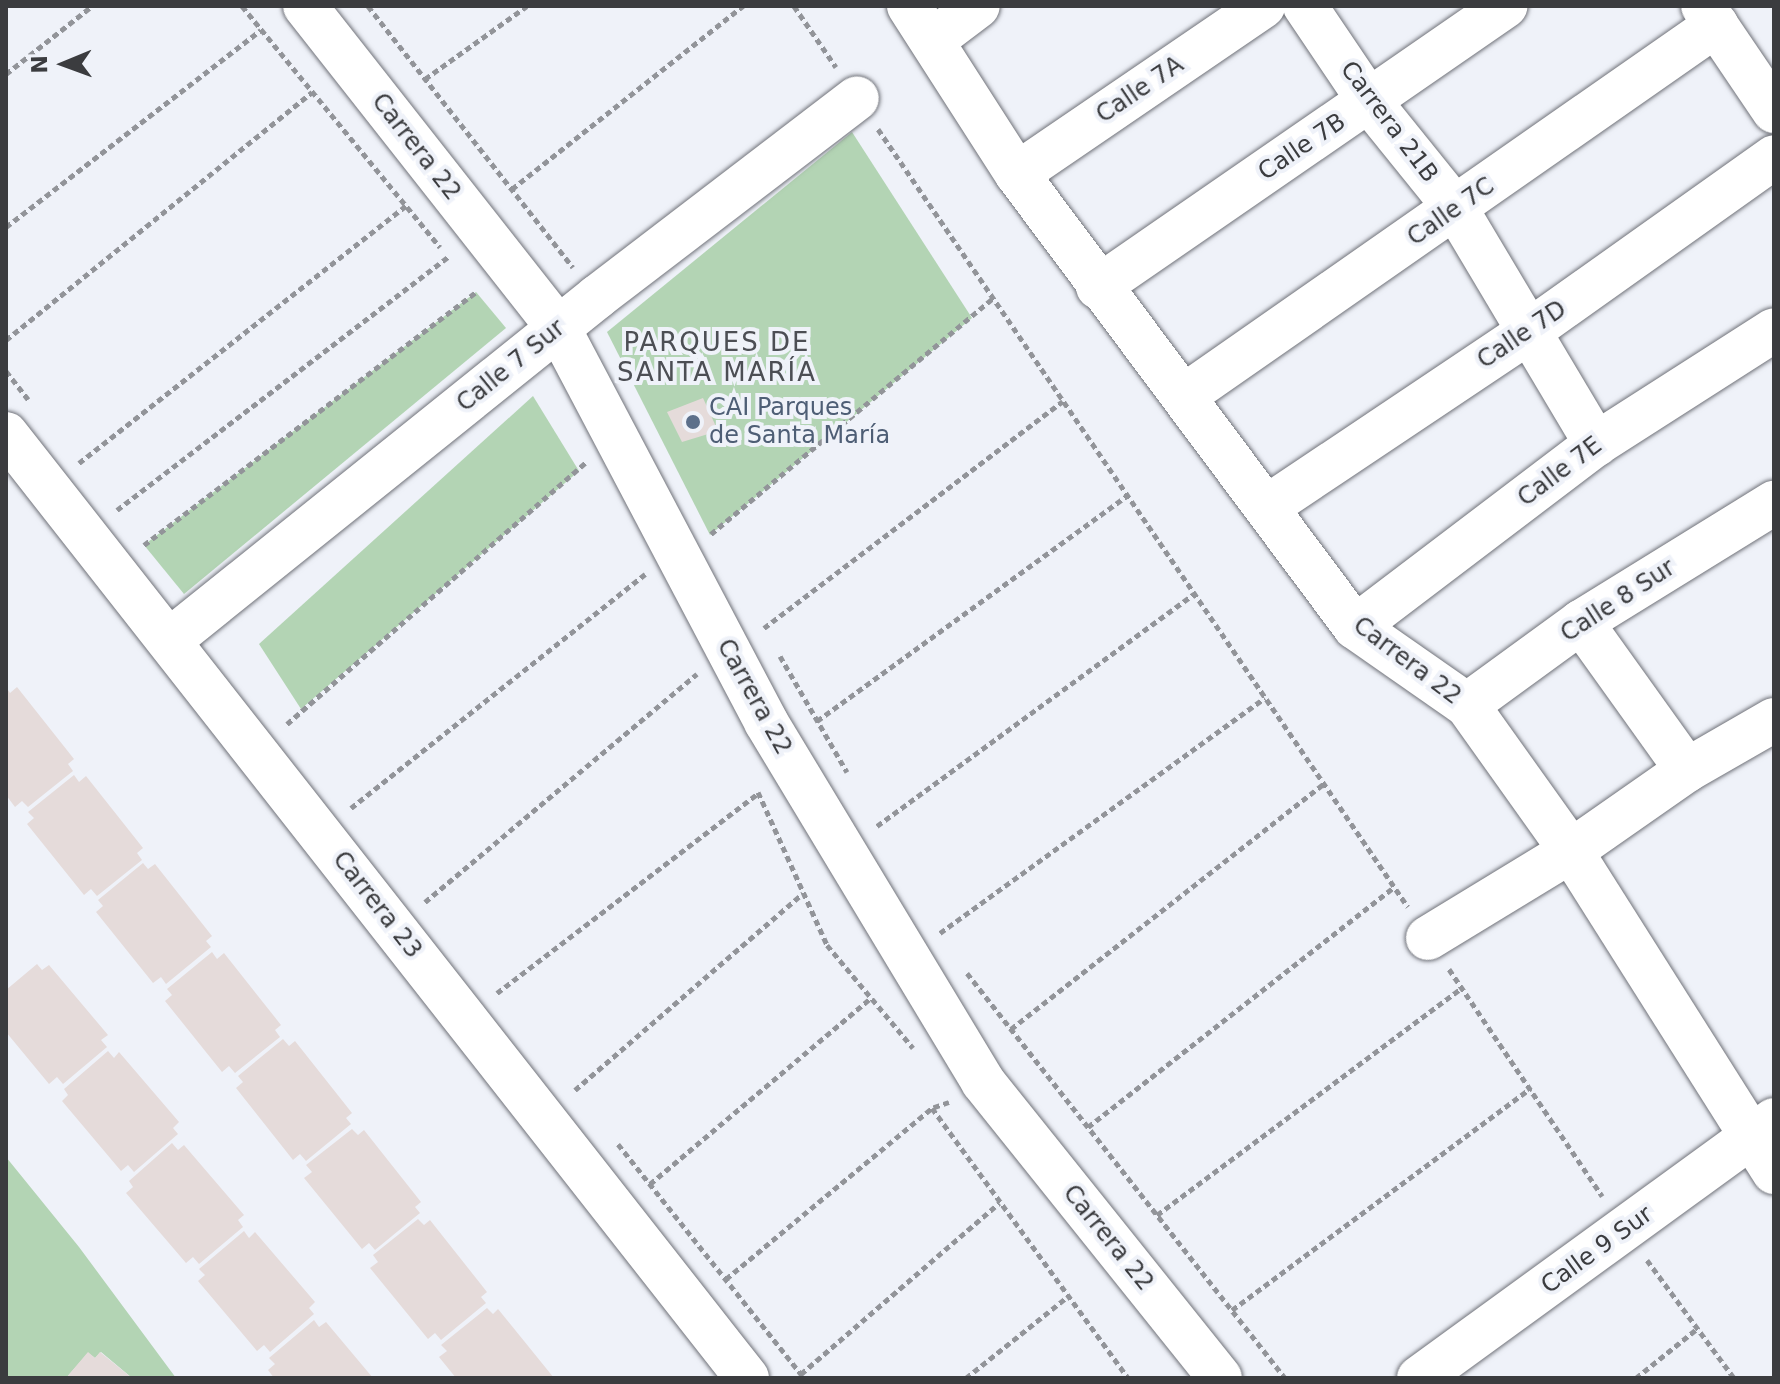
<!DOCTYPE html>
<meta charset="utf-8">
<style>
body{margin:0}
#map{position:relative;width:1780px;height:1384px;overflow:hidden;background:#eff2f9;font-family:"DejaVu Sans",sans-serif}
div>[style]{position:absolute}
.green>*{inset:0;background:#b3d4b4}
.building>*{inset:0;background:#e5dbda}
.path>*{height:5px;margin-top:-2.5px;transform-origin:0;background:repeating-linear-gradient(90deg,#929499 0 6px,transparent 0 10px)}
.roads{filter:drop-shadow(0 0 2px #707279) drop-shadow(0 0 2px #707279)}
.minor>*{height:44px;margin:-22px;padding:0 22px;transform-origin:22px;border-radius:22px;background:#fff}
.dots>*{width:22px;height:22px;translate:-50% -50%;box-sizing:border-box;border:4px solid #eff2f9;border-radius:50%}
span{translate:-50% -50%;white-space:nowrap;text-align:center;line-height:1.15;-webkit-text-stroke:8px #eff2f9;paint-order:stroke}
.street-label{font-size:24px;color:#3b3c3f}
.service-label{font-size:24px;color:#4e5e75}
.left{translate:0 -50%;text-align:left}
.neighbourhood-label{font-size:26px;color:#4c4e54;letter-spacing:2px}
.frame{position:absolute;inset:0;border:8px solid #3b3c3f;pointer-events:none}
.north{position:absolute;left:24px;top:24px;width:80px;height:80px;-webkit-text-stroke:6px #eff2f9;paint-order:stroke;rotate:269deg;font-size:22px;font-weight:700;line-height:32px;text-align:center;color:#3b3c3f}
.north::after{content:'';display:block;margin:auto;width:28px;height:36px;background:#3b3c3f;clip-path:polygon(50% 0,100% 100%,50% 72%,0 100%)}
</style>
<div id="map">
<div class="green">
<div style="clip-path:polygon(852px 132px,972px 318px,710px 535px,607px 332px)"></div>
<div style="clip-path:polygon(476px 292px,506px 328px,184px 594px,144px 545px)"></div>
<div style="clip-path:polygon(533px 396px,579px 471px,301px 709px,259px 644px)"></div>
<div style="clip-path:polygon(6px 1157px,79px 1247px,176px 1378px,132px 1378px,101px 1352px,95px 1358px,88px 1353px,66px 1378px,6px 1378px)"></div>
</div>
<div class="building">
<div style="clip-path:polygon(703px 398px,718px 431px,682px 442px,667px 412px)"></div>
<div style="clip-path:polygon(6px 687px,10px 693px,17px 687px,74px 759px,68px 764px,73px 771px,28px 807px,22px 801px,15px 807px,6px 795px)"></div>
<div style="clip-path:polygon(74px 775px,79px 782px,86px 776px,143px 848px,137px 853px,142px 860px,97px 896px,91px 889px,84px 895px,27px 824px,34px 818px,28px 812px)"></div>
<div style="clip-path:polygon(143px 863px,148px 869px,155px 864px,212px 936px,206px 941px,211px 947px,166px 984px,161px 977px,153px 983px,96px 912px,103px 906px,98px 900px)"></div>
<div style="clip-path:polygon(212px 952px,217px 959px,224px 953px,281px 1025px,275px 1030px,280px 1037px,235px 1073px,229px 1066px,222px 1072px,165px 1001px,172px 995px,167px 989px)"></div>
<div style="clip-path:polygon(37px 964px,42px 970px,49px 965px,108px 1035px,101px 1040px,107px 1047px,63px 1084px,57px 1077px,49px 1084px,6px 1032px,6px 990px)"></div>
<div style="clip-path:polygon(283px 1039px,289px 1046px,295px 1041px,352px 1113px,346px 1118px,351px 1124px,306px 1161px,300px 1154px,293px 1160px,236px 1088px,243px 1082px,238px 1076px)"></div>
<div style="clip-path:polygon(108px 1051px,114px 1058px,119px 1052px,179px 1122px,173px 1128px,178px 1134px,134px 1172px,128px 1165px,121px 1171px,62px 1101px,68px 1095px,64px 1089px)"></div>
<div style="clip-path:polygon(352px 1129px,358px 1135px,364px 1130px,421px 1202px,415px 1207px,420px 1213px,375px 1250px,369px 1243px,362px 1249px,304px 1178px,312px 1172px,306px 1165px)"></div>
<div style="clip-path:polygon(172px 1143px,178px 1150px,184px 1145px,244px 1215px,238px 1220px,243px 1227px,199px 1264px,193px 1257px,186px 1263px,126px 1193px,133px 1187px,129px 1181px)"></div>
<div style="clip-path:polygon(418px 1219px,424px 1225px,430px 1220px,487px 1292px,481px 1297px,486px 1303px,441px 1340px,435px 1333px,428px 1339px,370px 1268px,378px 1262px,373px 1255px)"></div>
<div style="clip-path:polygon(244px 1231px,249px 1238px,255px 1232px,315px 1302px,309px 1308px,314px 1314px,270px 1352px,264px 1345px,257px 1351px,198px 1281px,205px 1275px,199px 1269px)"></div>
<div style="clip-path:polygon(487px 1308px,493px 1314px,498px 1309px,554px 1378px,456px 1378px,439px 1357px,447px 1351px,441px 1345px)"></div>
<div style="clip-path:polygon(314px 1320px,319px 1327px,326px 1322px,373px 1378px,274px 1378px,268px 1370px,275px 1364px,269px 1358px)"></div>
<div style="clip-path:polygon(88px 1352px,95px 1358px,100px 1352px,132px 1378px,66px 1378px)"></div>
</div>
<div class="path">
<div style="left:242px;top:6px;width:312px;rotate:50.6deg"></div>
<div style="left:368px;top:6px;width:332px;rotate:51.9deg"></div>
<div style="left:794px;top:6px;width:74px;rotate:55.5deg"></div>
<div style="left:6px;top:74px;width:110px;rotate:-38.3deg"></div>
<div style="left:425px;top:79px;width:125px;rotate:-35.6deg"></div>
<div style="left:878px;top:129px;width:941px;rotate:55.74deg"></div>
<div style="left:512px;top:189px;width:295px;rotate:-38.4deg"></div>
<div style="left:6px;top:227px;width:322px;rotate:-37.7deg"></div>
<div style="left:6px;top:340px;width:394px;rotate:-39deg"></div>
<div style="left:6px;top:371px;width:36px;rotate:52deg"></div>
<div style="left:79px;top:463px;width:416px;rotate:-38.2deg"></div>
<div style="left:117px;top:510px;width:417px;rotate:-37.4deg"></div>
<div style="left:711px;top:534px;width:368px;rotate:-39.9deg"></div>
<div style="left:144px;top:545px;width:417px;rotate:-37.3deg"></div>
<div style="left:764px;top:628px;width:375px;rotate:-37.2deg"></div>
<div style="left:780px;top:656px;width:134px;rotate:60deg"></div>
<div style="left:817px;top:721px;width:383px;rotate:-36deg"></div>
<div style="left:287px;top:724px;width:399px;rotate:-41.2deg"></div>
<div style="left:758px;top:792px;width:168px;rotate:65.7deg"></div>
<div style="left:827px;top:945px;width:134px;rotate:50.1deg"></div>
<div style="left:351px;top:808px;width:376px;rotate:-38.5deg"></div>
<div style="left:877px;top:826px;width:393px;rotate:-36.2deg"></div>
<div style="left:425px;top:902px;width:355px;rotate:-40deg"></div>
<div style="left:940px;top:933px;width:401px;rotate:-35.9deg"></div>
<div style="left:1449px;top:969px;width:274px;rotate:56deg"></div>
<div style="left:967px;top:973px;width:515px;rotate:51.86deg"></div>
<div style="left:497px;top:993px;width:330px;rotate:-37.4deg"></div>
<div style="left:1011px;top:1029px;width:397px;rotate:-38.1deg"></div>
<div style="left:575px;top:1090px;width:301px;rotate:-40.8deg"></div>
<div style="left:949px;top:1102px;width:18px;rotate:161deg"></div>
<div style="left:932px;top:1108px;width:334px;rotate:54deg"></div>
<div style="left:1088px;top:1127px;width:389px;rotate:-38.1deg"></div>
<div style="left:618px;top:1144px;width:299px;rotate:51.5deg"></div>
<div style="left:650px;top:1184px;width:290px;rotate:-40.1deg"></div>
<div style="left:1157px;top:1215px;width:380px;rotate:-36.7deg"></div>
<div style="left:1647px;top:1260px;width:147px;rotate:53.6deg"></div>
<div style="left:726px;top:1279px;width:268px;rotate:-39.7deg"></div>
<div style="left:1232px;top:1310px;width:372px;rotate:-36.6deg"></div>
<div style="left:801px;top:1374px;width:262px;rotate:-40.8deg"></div>
<div style="left:966px;top:1378px;width:129px;rotate:-38.7deg"></div>
<div style="left:1636px;top:1378px;width:80px;rotate:-38.9deg"></div>
</div>
<div class="roads">
<div class="minor">
<div style="left:305px;top:6px;width:411px;rotate:51.8deg"></div>
<div style="left:559px;top:329px;width:444px;rotate:62.2deg"></div>
<div style="left:766px;top:722px;width:420px;rotate:58.9deg"></div>
<div style="left:983px;top:1082px;width:379px;rotate:51.3deg"></div>
<div style="left:909px;top:6px;width:200px;rotate:57.3deg"></div>
<div style="left:1017px;top:174px;width:565px;rotate:53.27deg"></div>
<div style="left:1355px;top:627px;width:136px;rotate:34.9deg"></div>
<div style="left:1467px;top:705px;width:179px;rotate:54.5deg"></div>
<div style="left:1571px;top:851px;width:380px;rotate:57.7deg"></div>
<div style="left:1305px;top:6px;width:115px;rotate:56deg"></div>
<div style="left:1369px;top:101px;width:139px;rotate:51.1deg"></div>
<div style="left:1456px;top:209px;width:274px;rotate:59.2deg"></div>
<div style="left:1703px;top:6px;width:127px;rotate:55.9deg"></div>
<div style="left:933px;top:40px;width:56px;rotate:-37.1deg"></div>
<div style="left:1017px;top:174px;width:298px;rotate:-34.3deg"></div>
<div style="left:1098px;top:287px;width:495px;rotate:-34.6deg"></div>
<div style="left:1184px;top:396px;width:649px;rotate:-34.89deg"></div>
<div style="left:6px;top:434px;width:1200px;rotate:51.87deg"></div>
<div style="left:1267px;top:507px;width:318px;rotate:-33.8deg"></div>
<div style="left:1531px;top:330px;width:298px;rotate:-35.4deg"></div>
<div style="left:1581px;top:622px;width:182px;rotate:54.4deg"></div>
<div style="left:1355px;top:627px;width:303px;rotate:-37.2deg"></div>
<div style="left:1596px;top:444px;width:211px;rotate:-32.6deg"></div>
<div style="left:170px;top:640px;width:548px;rotate:-38.77deg"></div>
<div style="left:597px;top:297px;width:327px;rotate:-37.4deg"></div>
<div style="left:1467px;top:705px;width:141px;rotate:-36.1deg"></div>
<div style="left:1581px;top:622px;width:227px;rotate:-31.7deg"></div>
<div style="left:1428px;top:938px;width:167px;rotate:-31.3deg"></div>
<div style="left:1571px;top:851px;width:141px;rotate:-34.9deg"></div>
<div style="left:1687px;top:770px;width:100px;rotate:-29.9deg"></div>
<div style="left:1419px;top:1378px;width:439px;rotate:-36deg"></div>
</div>
</div>
<div class="dots">
<div style="left:693px;top:422px;background:#5c6f8a"></div>
</div>
<div class="street-label">
<span style="left:1140px;top:90px;rotate:-34deg">Calle 7A</span>
<span style="left:1389px;top:122px;rotate:53deg">Carrera 21B</span>
<span style="left:416px;top:147px;rotate:52deg">Carrera 22</span>
<span style="left:1302px;top:147px;rotate:-34deg">Calle 7B</span>
<span style="left:1451px;top:212px;rotate:-35deg">Calle 7C</span>
<span style="left:1522px;top:335px;rotate:-34deg">Calle 7D</span>
<span style="left:511px;top:366px;rotate:-39deg">Calle 7 Sur</span>
<span style="left:1560px;top:472px;rotate:-37deg">Calle 7E</span>
<span style="left:1618px;top:601px;rotate:-33deg">Calle 8 Sur</span>
<span style="left:1407px;top:661px;rotate:37deg">Carrera 22</span>
<span style="left:754px;top:697px;rotate:61deg">Carrera 22</span>
<span style="left:377px;top:905px;rotate:52deg">Carrera 23</span>
<span style="left:1108px;top:1238px;rotate:51deg">Carrera 22</span>
<span style="left:1597px;top:1250px;rotate:-36deg">Calle 9 Sur</span>
</div>
<div class="service-label">
<span class="left" style="left:709px;top:422px">CAI Parques<br>de Santa María</span>
</div>
<div class="neighbourhood-label">
<span style="left:717px;top:358px">PARQUES DE<br>SANTA MARÍA</span>
</div>
<div class="frame"></div>
<div class="north">N</div>
</div>
